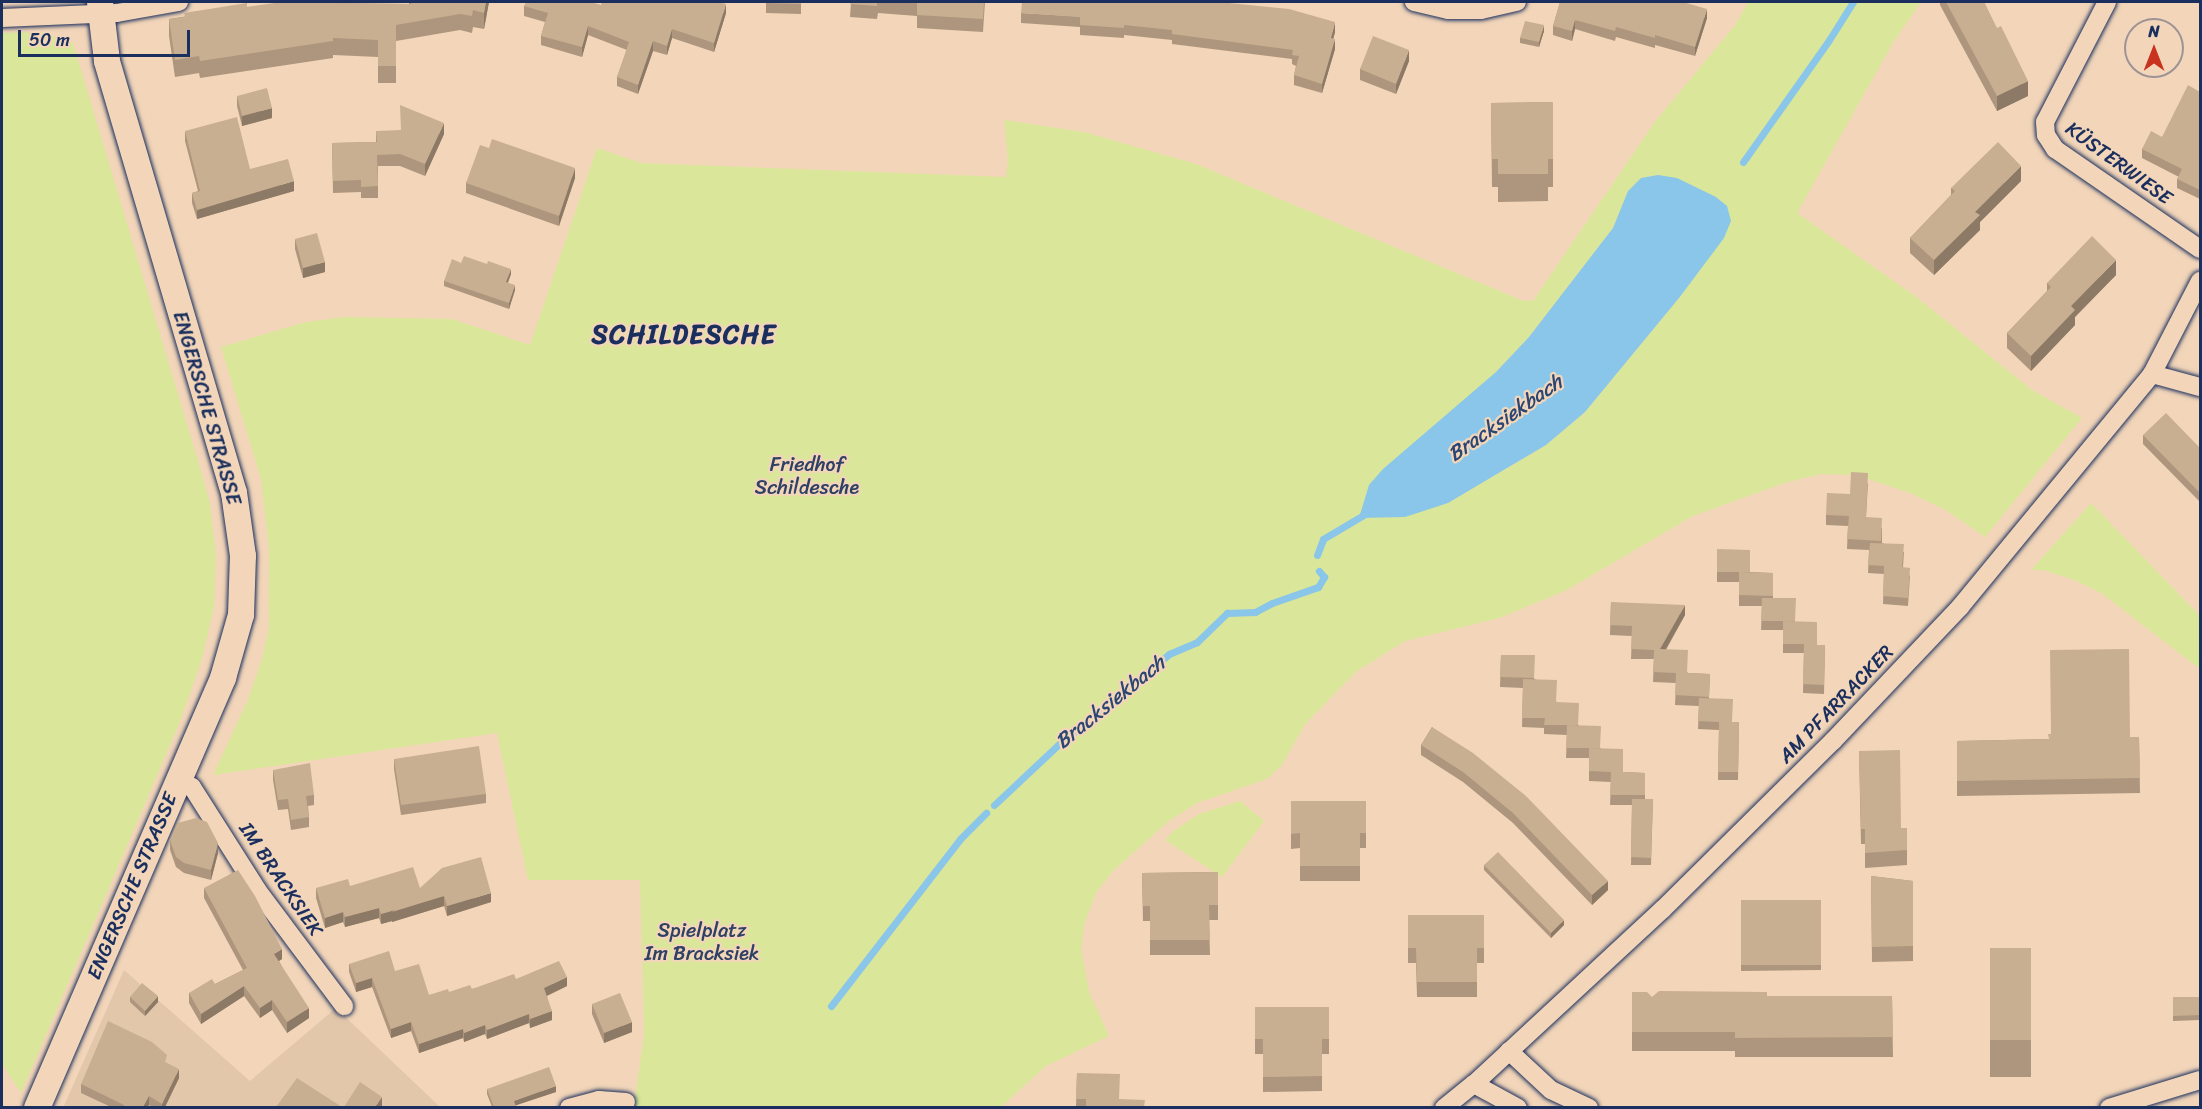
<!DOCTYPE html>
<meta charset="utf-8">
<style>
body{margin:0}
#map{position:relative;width:2202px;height:1109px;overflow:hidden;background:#f3d6b9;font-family:Sriracha,sans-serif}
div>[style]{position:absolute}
.built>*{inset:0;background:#e2c7ab}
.green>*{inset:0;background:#dae699}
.water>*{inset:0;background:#89c6e9}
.stream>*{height:7px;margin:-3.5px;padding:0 3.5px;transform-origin:3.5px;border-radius:3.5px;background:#89c6e9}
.roads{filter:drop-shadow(0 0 2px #1b2f5e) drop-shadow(0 0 2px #1b2f5e)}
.minor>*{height:18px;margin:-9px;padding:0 9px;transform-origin:9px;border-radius:9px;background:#f3d6b9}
.secondary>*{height:26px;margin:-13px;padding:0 13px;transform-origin:13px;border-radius:13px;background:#f3d6b9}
.wall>*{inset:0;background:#ad967d}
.shaded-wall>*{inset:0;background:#8d7a66}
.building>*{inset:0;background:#c9af91}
span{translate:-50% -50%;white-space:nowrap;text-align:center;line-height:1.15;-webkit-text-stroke:4.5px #f3d6b9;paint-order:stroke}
.street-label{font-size:20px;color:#1b2f5e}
.park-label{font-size:20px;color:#2e4164}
.water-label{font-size:21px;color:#2c4673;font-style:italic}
.district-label{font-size:26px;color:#1b2f5e;font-weight:700;letter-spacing:1.5px}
.frame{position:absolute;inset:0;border:3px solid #1b2f5e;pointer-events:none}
.north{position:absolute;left:2124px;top:18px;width:60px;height:60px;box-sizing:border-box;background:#f3d6b9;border:2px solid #9d9395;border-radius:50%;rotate:0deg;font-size:16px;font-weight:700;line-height:24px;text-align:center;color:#1b2f5e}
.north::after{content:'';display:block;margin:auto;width:21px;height:27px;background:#c8321e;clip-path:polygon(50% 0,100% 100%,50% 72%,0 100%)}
.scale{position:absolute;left:18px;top:30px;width:172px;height:27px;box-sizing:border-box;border:3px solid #1b2f5e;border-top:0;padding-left:8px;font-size:18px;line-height:21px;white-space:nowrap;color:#1b2f5e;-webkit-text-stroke:4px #f3d6b9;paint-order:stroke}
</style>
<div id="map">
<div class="built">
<div style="clip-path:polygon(124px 970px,250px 1081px,336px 1008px,440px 1107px,63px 1108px)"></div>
</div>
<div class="green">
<div style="clip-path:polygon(evenodd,1748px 2px,1921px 2px,1894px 41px,1797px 213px,1915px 296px,2032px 390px,2082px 418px,1985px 537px,1944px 509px,1910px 493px,1856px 475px,1821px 474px,1784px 483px,1693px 516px,1565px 591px,1499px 618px,1405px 641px,1357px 671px,1305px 724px,1282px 765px,1267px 779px,1197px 803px,1169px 821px,1113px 871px,1096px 893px,1085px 922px,1081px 947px,1089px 992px,1109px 1036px,1046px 1066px,1001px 1107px,634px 1107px,644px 1033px,640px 880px,528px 880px,497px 733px,213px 775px,247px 702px,262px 659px,269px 627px,269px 549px,261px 479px,221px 347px,306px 322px,345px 317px,452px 319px,530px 345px,597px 148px,641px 163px,1006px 177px,1008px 161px,1004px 120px,1084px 132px,1196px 164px,1521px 300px,1533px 301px,1654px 123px,1736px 24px,1748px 2px,1628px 192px,1698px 271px,1679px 298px,1585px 412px,1546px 445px,1448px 503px,1496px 372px,1529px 337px,1613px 228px,1628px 192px)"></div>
<div style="clip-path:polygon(44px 32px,73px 43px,203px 478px,210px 504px,216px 555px,214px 607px,202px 659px,179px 724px,21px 1093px,2px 1064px,2px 33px)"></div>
<div style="clip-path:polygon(2091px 503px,2200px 616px,2200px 669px,2101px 593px,2074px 580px,2043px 570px,2031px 570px)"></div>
<div style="clip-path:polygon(1240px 801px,1264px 821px,1222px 877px,1165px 840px,1175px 830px,1199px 814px)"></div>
</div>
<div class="water">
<div style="clip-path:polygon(1658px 175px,1677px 178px,1716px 197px,1727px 206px,1731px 221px,1724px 238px,1679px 298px,1585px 412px,1546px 445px,1448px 503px,1405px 517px,1359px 518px,1369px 485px,1383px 469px,1496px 372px,1529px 337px,1613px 228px,1628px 191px,1641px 178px)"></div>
</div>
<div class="stream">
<div style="left:1743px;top:162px;width:149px;rotate:-54.8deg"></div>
<div style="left:1829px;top:40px;width:45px;rotate:-57.7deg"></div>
<div style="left:1317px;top:555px;width:17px;rotate:-69deg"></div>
<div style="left:1323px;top:539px;width:49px;rotate:-30.8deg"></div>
<div style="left:994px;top:805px;width:88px;rotate:-43.2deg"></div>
<div style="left:1058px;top:745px;width:144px;rotate:-39.3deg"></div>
<div style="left:1169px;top:654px;width:30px;rotate:-23deg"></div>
<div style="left:1197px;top:642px;width:42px;rotate:-44deg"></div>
<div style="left:1227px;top:613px;width:28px;rotate:-2deg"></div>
<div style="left:1255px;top:612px;width:19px;rotate:-28deg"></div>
<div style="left:1272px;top:603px;width:49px;rotate:-19.2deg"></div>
<div style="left:1318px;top:587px;width:12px;rotate:-59deg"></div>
<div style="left:1324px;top:577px;width:8px;rotate:-130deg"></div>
<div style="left:831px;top:1006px;width:211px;rotate:-52.3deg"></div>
<div style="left:960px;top:839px;width:37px;rotate:-45deg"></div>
</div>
<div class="roads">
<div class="minor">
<div style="left:1414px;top:2px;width:35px;rotate:13deg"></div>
<div style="left:1448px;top:10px;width:33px"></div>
<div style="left:1481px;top:10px;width:37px;rotate:-13deg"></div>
<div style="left:2107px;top:2px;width:135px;rotate:117.3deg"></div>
<div style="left:2045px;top:122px;width:13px;rotate:86deg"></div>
<div style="left:2046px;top:135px;width:17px;rotate:57deg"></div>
<div style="left:2055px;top:149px;width:176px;rotate:34.6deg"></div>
<div style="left:2px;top:18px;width:115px;rotate:-2.5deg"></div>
<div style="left:117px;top:13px;width:63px;rotate:-10.1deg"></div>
<div style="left:2152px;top:374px;width:50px;rotate:15.2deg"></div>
<div style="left:178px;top:781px;width:15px;rotate:23deg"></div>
<div style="left:192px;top:787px;width:123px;rotate:57.6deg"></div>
<div style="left:258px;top:891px;width:144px;rotate:53.2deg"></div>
<div style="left:1509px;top:1051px;width:57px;rotate:42.9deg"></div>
<div style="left:1551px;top:1090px;width:42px;rotate:25.3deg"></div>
<div style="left:1474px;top:1084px;width:50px;rotate:28.6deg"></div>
<div style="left:569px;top:1108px;width:31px;rotate:-15deg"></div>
<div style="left:599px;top:1100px;width:27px;rotate:4deg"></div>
<div style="left:1444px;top:1108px;width:38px;rotate:-39deg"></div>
<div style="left:1474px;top:1084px;width:258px;rotate:-42.8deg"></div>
<div style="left:1663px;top:909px;width:239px;rotate:-44.7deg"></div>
<div style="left:1833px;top:741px;width:185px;rotate:-46.5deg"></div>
<div style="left:1960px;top:607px;width:302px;rotate:-50.5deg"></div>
<div style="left:2152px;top:374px;width:105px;rotate:-62.7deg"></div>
<div style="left:2109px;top:1108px;width:95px;rotate:-17.1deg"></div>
</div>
<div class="secondary">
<div style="left:37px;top:1108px;width:469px;rotate:-66.6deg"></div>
<div style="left:223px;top:678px;width:66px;rotate:-74.1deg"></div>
<div style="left:241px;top:615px;width:59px;rotate:-88.1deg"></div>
<div style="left:243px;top:556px;width:64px;rotate:-98.1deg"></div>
<div style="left:234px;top:493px;width:450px;rotate:-106.4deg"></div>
<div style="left:107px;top:61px;width:59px;rotate:-96.8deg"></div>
</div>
</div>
<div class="wall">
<div style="clip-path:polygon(409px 2px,489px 2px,484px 29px,473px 27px,472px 33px,460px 30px,396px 41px,396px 83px,378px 83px,378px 57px,333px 55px,333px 58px,200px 78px,199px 73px,175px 77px,169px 36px,169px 19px,247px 7px,328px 3px,409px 4px)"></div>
<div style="clip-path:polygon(766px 2px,801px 2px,801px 14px,766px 13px)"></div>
<div style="clip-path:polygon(851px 2px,985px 2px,983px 32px,917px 28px,917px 16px,878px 13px,877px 19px,850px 17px)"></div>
<div style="clip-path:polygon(1560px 2px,1707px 18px,1695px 56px,1655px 45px,1655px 48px,1616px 37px,1615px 41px,1575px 29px,1572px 41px,1553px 35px,1553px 26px)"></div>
<div style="clip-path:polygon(1940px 2px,1984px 2px,2028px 96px,1997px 111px,1940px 5px)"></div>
<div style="clip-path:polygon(601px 5px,726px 13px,714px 52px,672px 38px,667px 55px,653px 51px,638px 94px,617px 86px,617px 77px,627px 50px,588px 35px,582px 57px,541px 45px,541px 36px,545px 22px,524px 16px,524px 6px)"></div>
<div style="clip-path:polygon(1021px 13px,1335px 32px,1333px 39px,1335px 49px,1322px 93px,1294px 85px,1294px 75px,1296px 66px,1292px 64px,1292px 59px,1172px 44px,1172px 40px,1124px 35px,1124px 38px,1080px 35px,1080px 27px,1021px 23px)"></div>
<div style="clip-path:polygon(1544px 31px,1539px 47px,1520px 43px,1520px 38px)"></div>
<div style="clip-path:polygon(1409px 61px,1396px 94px,1360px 80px,1360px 69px)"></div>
<div style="clip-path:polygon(2200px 92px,2200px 199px,2177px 188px,2177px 179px,2179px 177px,2142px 158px,2142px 149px,2162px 137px)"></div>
<div style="clip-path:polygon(237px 96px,272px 118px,242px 126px,237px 106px)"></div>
<div style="clip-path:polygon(1553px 102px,1553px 187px,1548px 187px,1548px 201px,1498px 202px,1498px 187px,1492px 187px,1491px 103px)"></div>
<div style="clip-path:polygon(185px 131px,250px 169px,294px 191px,197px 219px,192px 203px,192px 193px,198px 191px,185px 141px)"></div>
<div style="clip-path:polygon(376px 131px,444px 134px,425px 176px,400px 166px,378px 166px,378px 198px,361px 198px,361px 192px,333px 193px,332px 143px,376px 142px)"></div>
<div style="clip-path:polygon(489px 148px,575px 178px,559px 226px,466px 193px,466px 183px)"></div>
<div style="clip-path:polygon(2021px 181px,1980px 222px,1980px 230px,1934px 275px,1910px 253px,1910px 238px,1951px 195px,1951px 188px)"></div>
<div style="clip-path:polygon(295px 239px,325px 272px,303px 278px,295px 249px)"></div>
<div style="clip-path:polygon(461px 263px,511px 274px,508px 283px,515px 290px,509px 309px,444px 286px,444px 281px)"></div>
<div style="clip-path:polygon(2116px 275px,2075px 317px,2075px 325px,2031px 371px,2007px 348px,2007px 333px,2047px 291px,2047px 283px)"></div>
<div style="clip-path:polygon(2143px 435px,2200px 448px,2200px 502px,2143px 444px)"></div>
<div style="clip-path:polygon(1868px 483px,1866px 517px,1882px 528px,1882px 543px,1904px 552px,1903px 567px,1910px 576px,1908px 606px,1883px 604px,1884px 574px,1868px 573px,1869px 550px,1847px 549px,1848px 526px,1826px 525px,1826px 515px,1850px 494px)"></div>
<div style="clip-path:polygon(1717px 549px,1750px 572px,1773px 573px,1773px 598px,1817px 645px,1825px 645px,1824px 694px,1803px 693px,1804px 653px,1783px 653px,1783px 630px,1761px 630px,1762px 606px,1739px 606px,1739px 582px,1717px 582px)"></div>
<div style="clip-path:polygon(1611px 602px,1685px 615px,1666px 650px,1688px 673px,1710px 674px,1709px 698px,1732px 722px,1739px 722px,1738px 780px,1718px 780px,1719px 730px,1698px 729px,1699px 706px,1675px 705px,1676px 683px,1653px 682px,1654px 659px,1631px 659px,1632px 636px,1610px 635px)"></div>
<div style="clip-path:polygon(1501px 655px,1535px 679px,1623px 772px,1645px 773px,1645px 799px,1653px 799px,1651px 865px,1631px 865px,1632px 805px,1610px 805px,1611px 782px,1589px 781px,1589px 758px,1566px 758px,1567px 735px,1544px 734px,1544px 728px,1522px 727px,1523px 688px,1500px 687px)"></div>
<div style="clip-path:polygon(1432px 727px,1608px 890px,1592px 905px,1513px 823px,1463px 782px,1421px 755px,1421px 745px)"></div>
<div style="clip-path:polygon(2139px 737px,2140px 793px,1957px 796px,1957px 741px)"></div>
<div style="clip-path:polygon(1859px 751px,1901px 828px,1907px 828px,1907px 865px,1865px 868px,1865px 844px,1861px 844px)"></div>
<div style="clip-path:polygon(394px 759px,486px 794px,486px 803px,401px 815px,394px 769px)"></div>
<div style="clip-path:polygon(273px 770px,314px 795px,314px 805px,308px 806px,309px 817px,309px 827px,291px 830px,288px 809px,278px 810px,273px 780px)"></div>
<div style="clip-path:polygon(2199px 788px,2200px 788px,2200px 880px)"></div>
<div style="clip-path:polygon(1291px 801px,1366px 801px,1366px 848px,1360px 848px,1360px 881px,1300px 881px,1300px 848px,1291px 849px)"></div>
<div style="clip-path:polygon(170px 840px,218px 853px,211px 880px,184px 873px,176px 867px,170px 850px)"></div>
<div style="clip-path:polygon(1484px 865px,1564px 925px,1551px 938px,1484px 870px)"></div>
<div style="clip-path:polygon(1218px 872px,1218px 920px,1209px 920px,1210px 955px,1150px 955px,1150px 921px,1143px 921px,1142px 873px)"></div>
<div style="clip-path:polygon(1871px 876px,1913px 881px,1913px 961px,1872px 962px)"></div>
<div style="clip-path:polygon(350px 886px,420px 888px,491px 902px,447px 916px,444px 906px,392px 922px,392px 921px,381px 924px,379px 918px,345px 927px,343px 922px,325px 928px,316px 898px,316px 888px)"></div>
<div style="clip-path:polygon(204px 888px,282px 959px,279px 961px,309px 1018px,287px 1033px,272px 1010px,260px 1018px,244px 996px,201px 1024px,189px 1003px,189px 993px,215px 984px,243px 970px,204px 898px)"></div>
<div style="clip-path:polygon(1741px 900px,1821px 900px,1821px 970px,1741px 971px)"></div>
<div style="clip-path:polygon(1408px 915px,1484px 915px,1484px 963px,1477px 963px,1477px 997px,1417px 997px,1416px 963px,1408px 963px)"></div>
<div style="clip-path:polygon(1990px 948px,2031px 948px,2031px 1077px,1990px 1077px)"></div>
<div style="clip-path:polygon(349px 964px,395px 971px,429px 995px,472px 989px,516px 979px,567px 986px,547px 996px,552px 1020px,530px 1028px,529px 1023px,487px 1039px,485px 1034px,464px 1042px,463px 1038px,419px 1053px,411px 1031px,391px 1038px,372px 987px,356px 992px,349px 972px)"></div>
<div style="clip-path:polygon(1632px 992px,1652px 997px,1892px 996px,1893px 1057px,1735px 1057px,1735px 1051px,1632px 1051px)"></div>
<div style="clip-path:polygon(130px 997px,158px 1002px,145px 1016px,130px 1002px)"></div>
<div style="clip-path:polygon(2173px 997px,2200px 997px,2200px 1020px,2173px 1021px)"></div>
<div style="clip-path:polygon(592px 1004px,632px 1032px,604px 1043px,592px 1014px)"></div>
<div style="clip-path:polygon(1255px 1007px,1329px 1007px,1329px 1054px,1322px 1054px,1322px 1091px,1263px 1092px,1263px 1054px,1255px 1054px)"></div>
<div style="clip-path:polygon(167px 1063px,179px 1078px,165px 1107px,153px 1107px,149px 1105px,147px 1107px,111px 1107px,81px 1093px,81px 1084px)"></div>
<div style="clip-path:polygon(1077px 1073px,1119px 1099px,1145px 1107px,1076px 1107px)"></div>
<div style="clip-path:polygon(487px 1089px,556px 1092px,515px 1105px,516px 1107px,492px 1107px,487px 1094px)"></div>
</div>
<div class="shaded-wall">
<div style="clip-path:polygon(486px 2px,489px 2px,484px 29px,484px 13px)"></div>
<div style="clip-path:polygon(726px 4px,726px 13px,714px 52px,714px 43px)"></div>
<div style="clip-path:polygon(1707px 9px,1707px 18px,1695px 56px,1695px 47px)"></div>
<div style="clip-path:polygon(1575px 20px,1575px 29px,1572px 41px,1572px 31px)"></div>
<div style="clip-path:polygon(1335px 22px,1335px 32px,1331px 48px,1331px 38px)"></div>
<div style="clip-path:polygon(1544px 25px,1544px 31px,1539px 47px,1539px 42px)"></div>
<div style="clip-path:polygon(588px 26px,588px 35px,582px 57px,582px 47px)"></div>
<div style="clip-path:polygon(672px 29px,672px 38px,667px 55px,667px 46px)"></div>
<div style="clip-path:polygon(1335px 39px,1335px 49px,1322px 93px,1322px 84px)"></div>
<div style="clip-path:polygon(653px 41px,653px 51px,638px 94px,638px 85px)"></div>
<div style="clip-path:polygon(1409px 50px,1409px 61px,1396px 94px,1396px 84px)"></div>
<div style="clip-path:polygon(2028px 81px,2028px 96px,1997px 111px,1997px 96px)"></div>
<div style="clip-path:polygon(272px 108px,272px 118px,242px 126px,242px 116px)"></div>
<div style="clip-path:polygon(444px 123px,444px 134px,425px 176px,425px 164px)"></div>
<div style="clip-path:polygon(2021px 166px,2021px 181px,1980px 222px,1980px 230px,1934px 275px,1934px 260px,1975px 212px)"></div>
<div style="clip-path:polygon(575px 168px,575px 178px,559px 226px,559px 216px)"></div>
<div style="clip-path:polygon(294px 181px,294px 191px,197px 219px,197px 210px)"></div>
<div style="clip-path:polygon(2116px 260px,2116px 275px,2075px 317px,2075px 325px,2031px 371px,2031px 356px,2071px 306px)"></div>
<div style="clip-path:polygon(325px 262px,325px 272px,303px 278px,303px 268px)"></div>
<div style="clip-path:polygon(511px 269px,511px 274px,506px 287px,506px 282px)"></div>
<div style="clip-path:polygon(515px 285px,515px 290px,509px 309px,509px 303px)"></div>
<div style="clip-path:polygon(1685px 605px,1685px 615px,1660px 659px,1660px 649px)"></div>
<div style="clip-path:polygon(218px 843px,218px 853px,211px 880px,211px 870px)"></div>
<div style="clip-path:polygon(1608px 881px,1608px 890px,1592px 905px,1592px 895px)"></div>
<div style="clip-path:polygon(491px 893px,491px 902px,447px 916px,447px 906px)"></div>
<div style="clip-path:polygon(444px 896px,444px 906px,392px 922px,392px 921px,381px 924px,381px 914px)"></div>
<div style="clip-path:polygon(379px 908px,379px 918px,345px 927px,345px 917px)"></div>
<div style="clip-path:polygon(343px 912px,343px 922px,325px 928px,325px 918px)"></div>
<div style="clip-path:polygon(1564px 920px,1564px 925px,1551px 938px,1551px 933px)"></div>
<div style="clip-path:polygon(282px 949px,282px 959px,274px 964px,274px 954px)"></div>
<div style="clip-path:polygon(567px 977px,567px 986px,544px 997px,544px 988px)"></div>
<div style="clip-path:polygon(372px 978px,372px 987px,356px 992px,356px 983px)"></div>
<div style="clip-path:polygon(244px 986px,244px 996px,201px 1024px,201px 1014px)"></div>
<div style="clip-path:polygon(158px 996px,158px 1002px,145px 1016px,145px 1011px)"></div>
<div style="clip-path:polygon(272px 1000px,272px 1010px,260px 1018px,260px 1008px)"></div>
<div style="clip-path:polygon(309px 1008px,309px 1018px,287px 1033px,287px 1022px)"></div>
<div style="clip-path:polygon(552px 1011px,552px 1020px,530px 1028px,530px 1019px)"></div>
<div style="clip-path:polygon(529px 1014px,529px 1023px,487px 1039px,487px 1030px)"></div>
<div style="clip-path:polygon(411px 1022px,411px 1031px,391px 1038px,391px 1029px)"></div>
<div style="clip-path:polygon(632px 1022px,632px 1032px,604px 1043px,604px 1033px)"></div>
<div style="clip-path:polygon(485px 1025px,485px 1034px,464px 1042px,464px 1033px)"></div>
<div style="clip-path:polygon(463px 1029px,463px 1038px,419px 1053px,419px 1044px)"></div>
<div style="clip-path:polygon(179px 1069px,179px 1078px,165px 1107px,162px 1107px,162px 1104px)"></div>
<div style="clip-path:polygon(556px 1086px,556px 1092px,514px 1106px,514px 1101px)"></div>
<div style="clip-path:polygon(149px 1096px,149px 1105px,147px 1107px,143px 1107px)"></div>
<div style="clip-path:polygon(382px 1097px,382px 1107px,375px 1107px)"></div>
</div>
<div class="building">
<div style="clip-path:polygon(281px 2px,328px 2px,328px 3px,411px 4px,411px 2px,486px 2px,484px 13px,473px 10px,472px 16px,460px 14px,396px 25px,396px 66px,378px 66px,378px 40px,333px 38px,333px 41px,200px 61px,199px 56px,175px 60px,169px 19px,185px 17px,184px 13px,247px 3px,247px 7px)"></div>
<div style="clip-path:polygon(526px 2px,591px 2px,601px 5px,602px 2px,717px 2px,726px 4px,714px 43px,672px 29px,667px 46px,653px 41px,638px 85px,617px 77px,629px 42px,588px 26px,582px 47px,541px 36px,548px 13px,524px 6px)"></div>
<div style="clip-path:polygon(766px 2px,801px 2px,801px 4px,766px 3px)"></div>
<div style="clip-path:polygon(851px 2px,877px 2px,877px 6px,850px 4px)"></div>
<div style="clip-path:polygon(898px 2px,984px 2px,983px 19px,917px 15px,917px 3px)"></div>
<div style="clip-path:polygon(1022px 2px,1219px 2px,1289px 9px,1335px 22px,1331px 38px,1335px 39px,1322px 84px,1294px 75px,1299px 56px,1292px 55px,1293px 50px,1172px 34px,1172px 30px,1124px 25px,1124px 28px,1080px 25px,1080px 17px,1021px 13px)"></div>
<div style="clip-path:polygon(1560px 2px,1683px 2px,1707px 9px,1695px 47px,1655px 35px,1655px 38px,1616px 27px,1615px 31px,1575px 20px,1572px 31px,1553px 26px)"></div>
<div style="clip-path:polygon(1946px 2px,1984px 2px,1997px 28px,2001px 26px,2028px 81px,1997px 96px)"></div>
<div style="clip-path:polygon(1525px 21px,1544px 25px,1539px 42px,1520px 38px)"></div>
<div style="clip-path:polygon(1373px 36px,1409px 50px,1396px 84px,1360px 69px)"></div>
<div style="clip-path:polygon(2188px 85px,2200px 92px,2200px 190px,2177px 179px,2182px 169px,2142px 149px,2151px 131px,2162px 137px)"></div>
<div style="clip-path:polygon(267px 88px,272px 108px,242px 116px,237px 96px)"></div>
<div style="clip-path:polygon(1553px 102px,1553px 159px,1548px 159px,1548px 174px,1498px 174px,1498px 159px,1492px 159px,1491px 103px)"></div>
<div style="clip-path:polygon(400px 105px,444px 123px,425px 164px,400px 154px,377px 155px,378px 186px,361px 187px,361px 180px,333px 181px,332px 143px,377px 142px,376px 131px,401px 130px)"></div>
<div style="clip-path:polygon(237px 117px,250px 169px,288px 159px,294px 181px,197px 210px,192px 193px,200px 191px,185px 131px)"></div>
<div style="clip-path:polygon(492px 139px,575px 168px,559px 216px,466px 183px,480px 145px,489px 148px)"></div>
<div style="clip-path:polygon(1998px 142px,2021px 166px,1975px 212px,1980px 215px,1934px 260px,1910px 238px,1955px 191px,1951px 188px)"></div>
<div style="clip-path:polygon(317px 233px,325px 262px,303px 268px,295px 239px)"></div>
<div style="clip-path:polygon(2092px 236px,2116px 260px,2071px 306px,2075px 310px,2031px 356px,2007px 333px,2051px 287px,2047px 283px)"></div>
<div style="clip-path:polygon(464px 256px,487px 264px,488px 261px,511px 269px,506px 282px,515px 285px,509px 303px,444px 281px,452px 259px,461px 263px)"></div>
<div style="clip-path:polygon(2166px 413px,2200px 448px,2200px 493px,2143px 435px)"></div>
<div style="clip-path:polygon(1851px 472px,1868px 473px,1866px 517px,1882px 518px,1881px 541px,1847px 539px,1849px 516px,1826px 515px,1827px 493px,1850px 494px)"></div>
<div style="clip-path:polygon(1870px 543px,1904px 544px,1902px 567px,1910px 568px,1908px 598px,1883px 596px,1884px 566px,1868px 565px)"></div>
<div style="clip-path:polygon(1717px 549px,1750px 550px,1750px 572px,1717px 572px)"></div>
<div style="clip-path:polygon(1739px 572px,1773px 573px,1773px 596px,1739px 595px)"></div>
<div style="clip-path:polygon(1762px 598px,1796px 598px,1795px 621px,1785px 621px,1817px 622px,1817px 645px,1825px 645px,1824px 685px,1803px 684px,1804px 644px,1783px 644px,1783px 621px,1761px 621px)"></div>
<div style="clip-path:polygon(1611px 602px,1685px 605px,1660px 649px,1688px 650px,1687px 673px,1710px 674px,1709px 697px,1675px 695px,1676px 673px,1653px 672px,1654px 650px,1631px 649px,1632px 626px,1610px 625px)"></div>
<div style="clip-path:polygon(2129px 649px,2130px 737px,2139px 737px,2140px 778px,1957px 781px,1957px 741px,2049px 739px,2048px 734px,2051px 734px,2050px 650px)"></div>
<div style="clip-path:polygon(1501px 655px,1535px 655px,1534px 678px,1500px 677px)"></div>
<div style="clip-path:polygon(1523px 679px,1557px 680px,1556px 702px,1579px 703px,1578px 725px,1544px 725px,1545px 718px,1522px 718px)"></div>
<div style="clip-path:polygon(1699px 698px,1733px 699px,1732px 722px,1739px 722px,1738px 772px,1718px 772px,1719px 722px,1698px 721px)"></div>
<div style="clip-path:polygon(1567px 725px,1601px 726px,1600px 748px,1566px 748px)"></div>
<div style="clip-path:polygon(1432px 727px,1473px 753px,1526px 796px,1608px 881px,1592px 895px,1513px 813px,1463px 772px,1421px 745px)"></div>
<div style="clip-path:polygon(479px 746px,486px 794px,401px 805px,394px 759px)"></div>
<div style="clip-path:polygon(1589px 748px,1623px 749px,1623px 772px,1645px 773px,1645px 795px,1610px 795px,1611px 772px,1589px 771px)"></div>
<div style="clip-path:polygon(1900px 750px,1901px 828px,1907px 828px,1907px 850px,1865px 853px,1865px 829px,1861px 829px,1859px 751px)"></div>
<div style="clip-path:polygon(310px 763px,314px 795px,306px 796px,309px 817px,291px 820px,288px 799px,278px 800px,273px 770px)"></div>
<div style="clip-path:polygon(2199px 788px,2200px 788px,2200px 865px)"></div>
<div style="clip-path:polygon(1632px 799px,1653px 799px,1651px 858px,1631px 857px)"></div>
<div style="clip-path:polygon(1291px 801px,1366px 801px,1366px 833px,1360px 833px,1360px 866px,1300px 866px,1300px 833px,1291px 834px)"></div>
<div style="clip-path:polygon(196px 818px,207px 822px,218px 843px,211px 870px,184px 863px,176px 857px,170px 840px,178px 823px)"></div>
<div style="clip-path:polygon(1498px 852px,1564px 920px,1551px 933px,1484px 865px)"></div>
<div style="clip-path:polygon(481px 857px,491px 893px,447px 906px,444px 896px,392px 912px,395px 910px,381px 914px,379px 908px,345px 917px,343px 912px,325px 918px,316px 888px,348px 879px,350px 886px,413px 867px,420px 888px,442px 868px)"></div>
<div style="clip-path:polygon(238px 870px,255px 896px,282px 949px,274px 954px,309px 1008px,287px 1022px,272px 1000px,260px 1008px,244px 986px,201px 1014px,189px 993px,212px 979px,215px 984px,247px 968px,204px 888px)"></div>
<div style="clip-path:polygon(1218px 872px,1218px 905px,1209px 905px,1210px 940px,1150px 940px,1150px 906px,1143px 906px,1142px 873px)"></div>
<div style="clip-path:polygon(1871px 876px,1913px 881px,1913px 946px,1872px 947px)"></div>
<div style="clip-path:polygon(1741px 900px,1821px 900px,1821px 965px,1741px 965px)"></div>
<div style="clip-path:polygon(1408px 915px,1484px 915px,1484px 948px,1477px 948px,1477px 982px,1417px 982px,1416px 948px,1408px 948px)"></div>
<div style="clip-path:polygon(1990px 948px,2031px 948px,2031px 1040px,1990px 1040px)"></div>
<div style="clip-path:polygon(389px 951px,395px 971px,419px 964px,429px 995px,448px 989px,449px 992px,470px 985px,472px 989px,514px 974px,516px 979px,559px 961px,567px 977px,544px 988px,552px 1011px,530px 1019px,529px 1014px,487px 1030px,485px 1025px,464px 1033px,463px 1029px,419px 1044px,411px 1022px,391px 1029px,372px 978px,356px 983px,349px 964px)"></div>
<div style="clip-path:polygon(142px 983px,158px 996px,145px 1011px,130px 997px)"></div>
<div style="clip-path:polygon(1659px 991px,1767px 992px,1767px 996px,1892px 996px,1893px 1037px,1735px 1038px,1735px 1032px,1632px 1032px,1632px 992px,1647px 992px,1652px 997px)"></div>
<div style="clip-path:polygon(620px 993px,632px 1022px,604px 1033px,592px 1004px)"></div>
<div style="clip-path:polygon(2173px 997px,2200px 997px,2200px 1015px,2173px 1016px)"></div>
<div style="clip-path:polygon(1255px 1007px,1329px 1007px,1329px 1039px,1322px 1039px,1322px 1076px,1263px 1077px,1263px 1039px,1255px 1039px)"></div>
<div style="clip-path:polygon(108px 1021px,152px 1042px,167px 1055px,165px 1062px,179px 1069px,162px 1104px,149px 1096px,143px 1107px,123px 1107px,124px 1105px,81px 1084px)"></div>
<div style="clip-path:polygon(549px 1067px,556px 1086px,514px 1101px,516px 1107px,494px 1107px,487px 1089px)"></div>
<div style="clip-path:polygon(1077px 1073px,1120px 1074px,1119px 1099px,1145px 1100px,1144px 1107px,1086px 1107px,1086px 1099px,1076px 1099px)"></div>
<div style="clip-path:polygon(297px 1078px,342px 1107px,276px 1107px)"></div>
<div style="clip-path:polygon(360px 1082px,382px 1097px,375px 1107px,344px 1107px)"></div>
</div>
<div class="street-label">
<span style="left:2119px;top:163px;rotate:36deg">KÜSTERWIESE</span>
<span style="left:207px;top:408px;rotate:74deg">ENGERSCHE STRASSE</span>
<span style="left:1836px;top:704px;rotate:-46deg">AM PFARRACKER</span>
<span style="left:281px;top:879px;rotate:56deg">IM BRACKSIEK</span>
<span style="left:132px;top:886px;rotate:-67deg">ENGERSCHE STRASSE</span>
</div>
<div class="park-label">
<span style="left:807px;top:476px">Friedhof<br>Schildesche</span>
<span style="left:702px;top:942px">Spielplatz<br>Im Bracksiek</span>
</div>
<div class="water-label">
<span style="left:1505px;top:418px;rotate:-35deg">Bracksiekbach</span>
<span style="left:1110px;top:702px;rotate:-39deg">Bracksiekbach</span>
</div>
<div class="district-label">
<span style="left:684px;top:335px">SCHILDESCHE</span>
</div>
<div class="frame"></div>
<div class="north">N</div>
<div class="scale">50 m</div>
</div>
